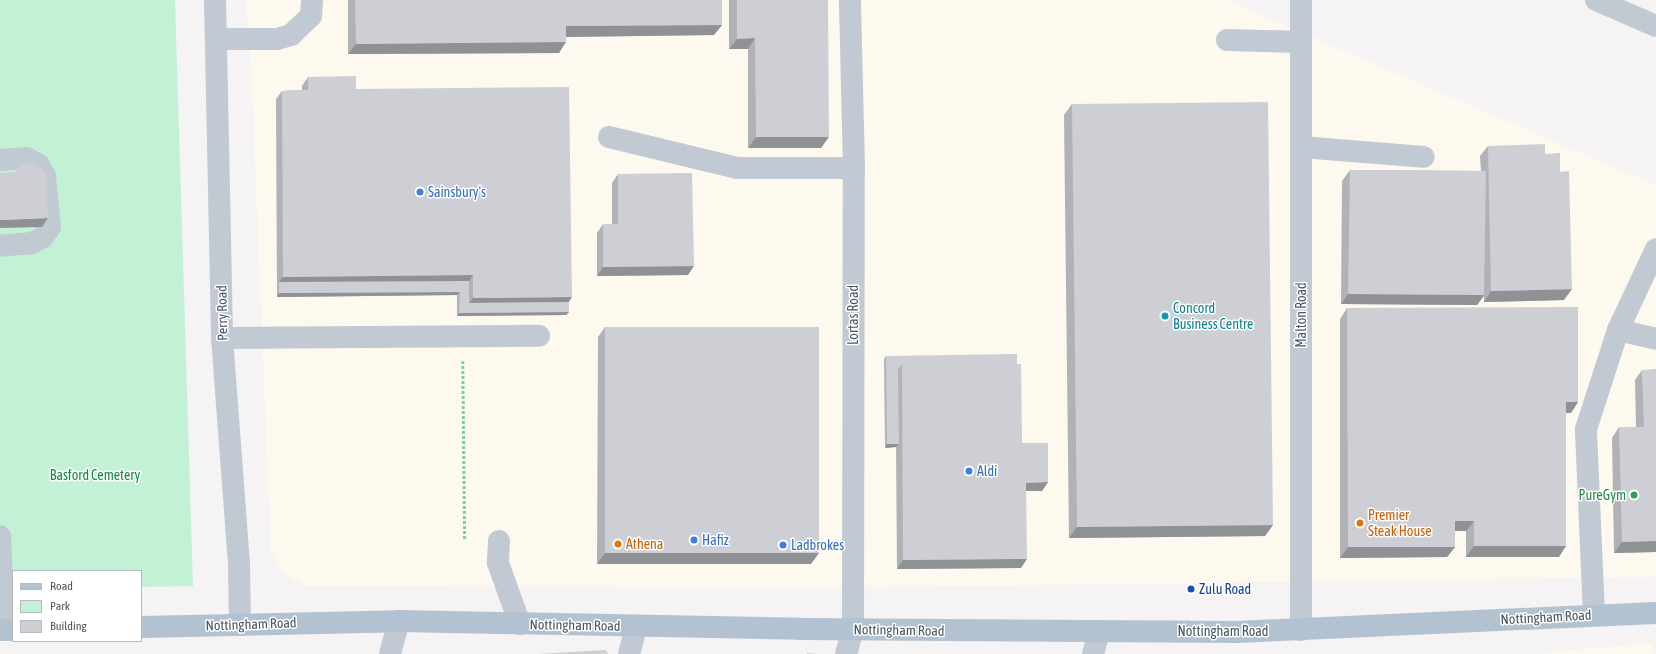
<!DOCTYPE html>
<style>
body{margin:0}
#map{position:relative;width:1656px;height:654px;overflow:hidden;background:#f5f3f3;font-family:"Asap Condensed",sans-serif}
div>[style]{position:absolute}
.commercial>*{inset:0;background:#fdf9ef}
.green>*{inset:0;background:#c3f1d5}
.path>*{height:2.5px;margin-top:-1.25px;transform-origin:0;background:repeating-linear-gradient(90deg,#7ad0a6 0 3px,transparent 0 5px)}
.minor>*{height:22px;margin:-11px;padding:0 11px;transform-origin:11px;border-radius:11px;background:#c1cad2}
.major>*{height:22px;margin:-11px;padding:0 11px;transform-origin:11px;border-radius:11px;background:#b3c2d1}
.wall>*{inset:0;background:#b0b2b7}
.shaded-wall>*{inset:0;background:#909195}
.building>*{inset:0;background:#cdcfd5}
.dots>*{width:11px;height:11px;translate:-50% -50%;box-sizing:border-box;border:2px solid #fff;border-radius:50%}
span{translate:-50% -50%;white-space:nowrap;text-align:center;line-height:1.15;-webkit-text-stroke:3px #fff;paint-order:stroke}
.shop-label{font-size:14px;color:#366cbe}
.left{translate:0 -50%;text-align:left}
.culture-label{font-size:14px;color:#0d838f}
.street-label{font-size:14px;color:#4a5661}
.park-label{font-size:14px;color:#17864f}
.leisure-label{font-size:14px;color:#27864d}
.right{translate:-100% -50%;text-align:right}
.food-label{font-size:14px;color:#c56008}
.transit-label{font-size:14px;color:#164399}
.legend{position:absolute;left:12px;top:570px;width:130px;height:72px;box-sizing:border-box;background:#fff;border:1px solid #b7bbc0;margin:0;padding:5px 7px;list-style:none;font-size:12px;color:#4a5661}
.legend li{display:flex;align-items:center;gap:8px;height:20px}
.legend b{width:20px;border:1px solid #b7bbc0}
</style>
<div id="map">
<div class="commercial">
<div style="clip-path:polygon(246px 0,1226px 0,1656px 185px,1656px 577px,821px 588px,305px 586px,284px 572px,271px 552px,251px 64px)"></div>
<div style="clip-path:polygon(1653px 643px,1652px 654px,1539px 654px,1562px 651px)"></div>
</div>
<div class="green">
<div style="clip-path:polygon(0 0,175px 0,193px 586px,141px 587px,141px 571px,13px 571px,13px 588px,0 589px)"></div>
</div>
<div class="path">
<div style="left:463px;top:361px;width:179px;rotate:89.4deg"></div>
</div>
<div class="minor">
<div style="left:215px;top:0;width:338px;rotate:88.8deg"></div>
<div style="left:222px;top:338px;width:227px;rotate:85.7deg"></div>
<div style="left:239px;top:564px;width:61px;rotate:89.1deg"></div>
<div style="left:1301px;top:0;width:630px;rotate:90deg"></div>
<div style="left:1596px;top:0;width:65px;rotate:23.4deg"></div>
<div style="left:217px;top:39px;width:60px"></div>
<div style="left:277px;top:39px;width:15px;rotate:-16deg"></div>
<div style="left:291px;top:35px;width:28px;rotate:-44deg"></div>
<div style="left:311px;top:16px;width:16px;rotate:-86deg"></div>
<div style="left:1227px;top:40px;width:74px;rotate:1.5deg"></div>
<div style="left:609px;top:137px;width:132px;rotate:13.6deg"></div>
<div style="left:737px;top:168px;width:117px"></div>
<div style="left:1301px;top:147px;width:123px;rotate:4.6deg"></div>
<div style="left:0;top:160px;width:27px;rotate:-4deg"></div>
<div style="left:27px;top:158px;width:14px;rotate:30deg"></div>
<div style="left:39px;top:165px;width:13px;rotate:61deg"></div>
<div style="left:45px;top:176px;width:51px;rotate:84.4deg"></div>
<div style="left:50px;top:227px;width:12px;rotate:125deg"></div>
<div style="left:43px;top:237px;width:13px;rotate:151deg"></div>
<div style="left:32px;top:243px;width:32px;rotate:175deg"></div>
<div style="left:1618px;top:330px;width:39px;rotate:13deg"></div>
<div style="left:222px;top:338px;width:317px;rotate:-0.4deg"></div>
<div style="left:0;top:536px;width:94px;rotate:87.6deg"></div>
<div style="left:499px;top:541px;width:22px;rotate:93deg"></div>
<div style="left:498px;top:563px;width:65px;rotate:70.2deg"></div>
<div style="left:1594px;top:615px;width:186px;rotate:-92.5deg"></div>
<div style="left:1586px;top:429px;width:104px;rotate:-72.1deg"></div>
<div style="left:1618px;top:330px;width:89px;rotate:-64.9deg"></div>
<div style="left:390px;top:654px;width:34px;rotate:-75deg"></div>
<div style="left:629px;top:654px;width:28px;rotate:-75deg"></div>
<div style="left:846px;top:654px;width:26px;rotate:-74deg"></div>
<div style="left:853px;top:629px;width:461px;rotate:-89.9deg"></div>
<div style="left:854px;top:168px;width:168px;rotate:-91.4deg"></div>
<div style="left:1093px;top:654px;width:24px;rotate:-75deg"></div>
</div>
<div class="major">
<div style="left:141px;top:627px;width:258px;rotate:-1.3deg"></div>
<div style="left:399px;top:621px;width:402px;rotate:1.1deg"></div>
<div style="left:801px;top:629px;width:435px;rotate:0.4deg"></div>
<div style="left:1236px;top:632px;width:420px;rotate:-2.6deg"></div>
<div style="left:0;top:630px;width:13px"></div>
</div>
<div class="wall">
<div style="clip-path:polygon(348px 0,722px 0,722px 25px,714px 35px,566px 37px,559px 53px,348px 54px)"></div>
<div style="clip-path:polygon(729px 0,828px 0,821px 148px,748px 148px,748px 49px,729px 49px)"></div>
<div style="clip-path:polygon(308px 77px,356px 89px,569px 302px,569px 312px,566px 315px,457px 316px,457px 295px,277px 297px,276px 99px,282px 91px,302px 90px,302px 86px)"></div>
<div style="clip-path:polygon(1072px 104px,1265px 536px,1069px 538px,1064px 115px)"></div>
<div style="clip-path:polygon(1488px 146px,1545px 154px,1564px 300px,1484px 302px,1484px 296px,1477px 305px,1341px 304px,1342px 181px,1350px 170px,1481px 171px,1480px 156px)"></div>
<div style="clip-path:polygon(618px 174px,688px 275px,597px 276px,597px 233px,603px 224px,612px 224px,612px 183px)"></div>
<div style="clip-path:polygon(1347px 308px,1578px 402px,1571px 413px,1566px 413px,1559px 557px,1466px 557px,1466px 531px,1455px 531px,1455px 547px,1447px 557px,1340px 558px,1340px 319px)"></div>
<div style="clip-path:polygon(605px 327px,811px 564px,597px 564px,598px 337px)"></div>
<div style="clip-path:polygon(886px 356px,1017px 364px,1022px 443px,1048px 482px,1042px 491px,1026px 491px,1021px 568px,897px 569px,896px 447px,885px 448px,884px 359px)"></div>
<div style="clip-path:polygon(1642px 370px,1656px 552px,1614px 553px,1612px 438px,1619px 427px,1636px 427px,1635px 380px)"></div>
</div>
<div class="shaded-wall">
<div style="clip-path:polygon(722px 25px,714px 35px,558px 37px,566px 26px)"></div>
<div style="clip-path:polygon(755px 38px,748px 49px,729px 49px,737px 39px)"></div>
<div style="clip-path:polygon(566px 42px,559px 53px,348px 54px,356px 44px)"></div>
<div style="clip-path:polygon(756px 137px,829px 137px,821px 148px,748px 148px)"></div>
<div style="clip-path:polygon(48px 218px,42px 227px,0 228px,0 220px)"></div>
<div style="clip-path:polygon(694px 266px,688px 275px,597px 276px,603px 267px)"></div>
<div style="clip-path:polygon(473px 275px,467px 284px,279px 282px,283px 277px)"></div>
<div style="clip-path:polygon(1572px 289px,1564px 300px,1484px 302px,1491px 291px)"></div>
<div style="clip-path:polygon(460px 292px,457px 295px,277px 297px,279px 293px)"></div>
<div style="clip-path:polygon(1348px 294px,1484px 295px,1477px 305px,1341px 304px)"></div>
<div style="clip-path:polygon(572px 297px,566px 306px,467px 306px,473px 298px)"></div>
<div style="clip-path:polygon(569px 312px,566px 315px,457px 316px,459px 313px)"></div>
<div style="clip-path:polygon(1566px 402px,1578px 402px,1571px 413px,1558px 413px)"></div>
<div style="clip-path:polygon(887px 444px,899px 444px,896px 447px,885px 448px)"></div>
<div style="clip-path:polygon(1048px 482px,1042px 491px,1020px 491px,1026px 483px)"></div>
<div style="clip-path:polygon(1455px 521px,1474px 521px,1466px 531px,1447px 531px)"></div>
<div style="clip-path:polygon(1273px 525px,1265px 536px,1069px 538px,1077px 527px)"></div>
<div style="clip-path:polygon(1656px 541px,1656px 552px,1614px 553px,1622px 542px)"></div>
<div style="clip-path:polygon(1474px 546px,1566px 546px,1559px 557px,1466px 557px)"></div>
<div style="clip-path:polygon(1348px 547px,1455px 547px,1447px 557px,1340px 558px)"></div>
<div style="clip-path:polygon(605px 553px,819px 553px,811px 564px,597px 564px)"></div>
<div style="clip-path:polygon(1027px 559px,1021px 568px,897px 569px,903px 560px)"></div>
</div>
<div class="building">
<div style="clip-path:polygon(355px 0,722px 0,722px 25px,566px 26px,566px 42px,356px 44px)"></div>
<div style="clip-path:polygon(737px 0,828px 0,829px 137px,756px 137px,755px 38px,737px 39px)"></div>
<div style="clip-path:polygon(356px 76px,356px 89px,569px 87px,572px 297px,473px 298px,473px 275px,283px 277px,282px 91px,308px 90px,308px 77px)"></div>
<div style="clip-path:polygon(1268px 102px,1273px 525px,1077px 527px,1072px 104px)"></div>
<div style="clip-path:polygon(1545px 144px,1545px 154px,1560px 153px,1560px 172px,1569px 171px,1572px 289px,1491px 291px,1488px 146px)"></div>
<div style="clip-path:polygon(22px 163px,35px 164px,46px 172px,48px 218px,0 220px,0 173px,15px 172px)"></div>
<div style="clip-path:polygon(1350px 170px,1486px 171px,1484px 295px,1348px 294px)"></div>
<div style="clip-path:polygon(692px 173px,694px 266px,603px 267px,603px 224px,618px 224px,618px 174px)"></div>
<div style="clip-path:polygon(469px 281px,469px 303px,569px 302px,569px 312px,459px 313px,460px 292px,279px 293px,279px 282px)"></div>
<div style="clip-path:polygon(1578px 307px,1578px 402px,1566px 402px,1566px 546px,1474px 546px,1474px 521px,1455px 521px,1455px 547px,1348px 547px,1347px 308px)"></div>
<div style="clip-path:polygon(605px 327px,819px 327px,819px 553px,605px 553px)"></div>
<div style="clip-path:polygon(1017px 354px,1017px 364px,902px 364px,898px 370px,899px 444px,887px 444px,886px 356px)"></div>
<div style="clip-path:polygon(902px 364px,1021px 364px,1022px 443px,1048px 443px,1048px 482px,1026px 483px,1027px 559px,903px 560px)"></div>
<div style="clip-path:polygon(1656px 369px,1656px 541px,1622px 542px,1619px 427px,1644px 427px,1642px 370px)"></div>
<div style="clip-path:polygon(606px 650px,608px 654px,538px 654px)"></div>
<div style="clip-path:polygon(807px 653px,816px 654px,807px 654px)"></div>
</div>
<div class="dots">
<div style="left:420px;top:192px;background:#3f7fe0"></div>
<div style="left:1165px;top:316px;background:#0f9aa8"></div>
<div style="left:969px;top:471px;background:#3f7fe0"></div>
<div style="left:1634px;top:495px;background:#2e9e5b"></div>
<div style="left:1360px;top:523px;background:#e8710a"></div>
<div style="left:694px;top:540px;background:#3f7fe0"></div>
<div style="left:618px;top:544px;background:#e8710a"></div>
<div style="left:783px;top:545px;background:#3f7fe0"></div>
<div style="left:1191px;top:589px;background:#1a4fb4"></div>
</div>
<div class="shop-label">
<span class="left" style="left:428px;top:192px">Sainsbury's</span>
<span class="left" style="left:977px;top:471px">Aldi</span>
<span class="left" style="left:702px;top:540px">Hafiz</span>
<span class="left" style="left:791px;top:545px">Ladbrokes</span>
</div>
<div class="culture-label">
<span class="left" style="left:1173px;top:316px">Concord<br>Business Centre</span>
</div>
<div class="street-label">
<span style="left:222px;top:313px;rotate:-91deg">Perry Road</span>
<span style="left:853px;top:315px;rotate:-90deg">Lortas Road</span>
<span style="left:1301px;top:315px;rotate:-90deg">Malton Road</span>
<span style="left:1546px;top:617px;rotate:-3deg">Nottingham Road</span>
<span style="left:251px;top:624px;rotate:-2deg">Nottingham Road</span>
<span style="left:575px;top:625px;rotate:1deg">Nottingham Road</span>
<span style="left:899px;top:630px;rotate:1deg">Nottingham Road</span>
<span style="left:1223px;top:631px">Nottingham Road</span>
</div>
<div class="park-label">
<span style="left:95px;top:475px">Basford Cemetery</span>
</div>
<div class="leisure-label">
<span class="right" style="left:1626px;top:495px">PureGym</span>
</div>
<div class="food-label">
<span class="left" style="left:1368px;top:523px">Premier<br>Steak House</span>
<span class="left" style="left:626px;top:544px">Athena</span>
</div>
<div class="transit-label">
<span class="left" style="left:1199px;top:589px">Zulu Road</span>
</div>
<ul class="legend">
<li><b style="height:5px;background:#b3c2d1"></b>Road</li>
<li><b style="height:11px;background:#c3f1d5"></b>Park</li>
<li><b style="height:11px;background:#cdcfd5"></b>Building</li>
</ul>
</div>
